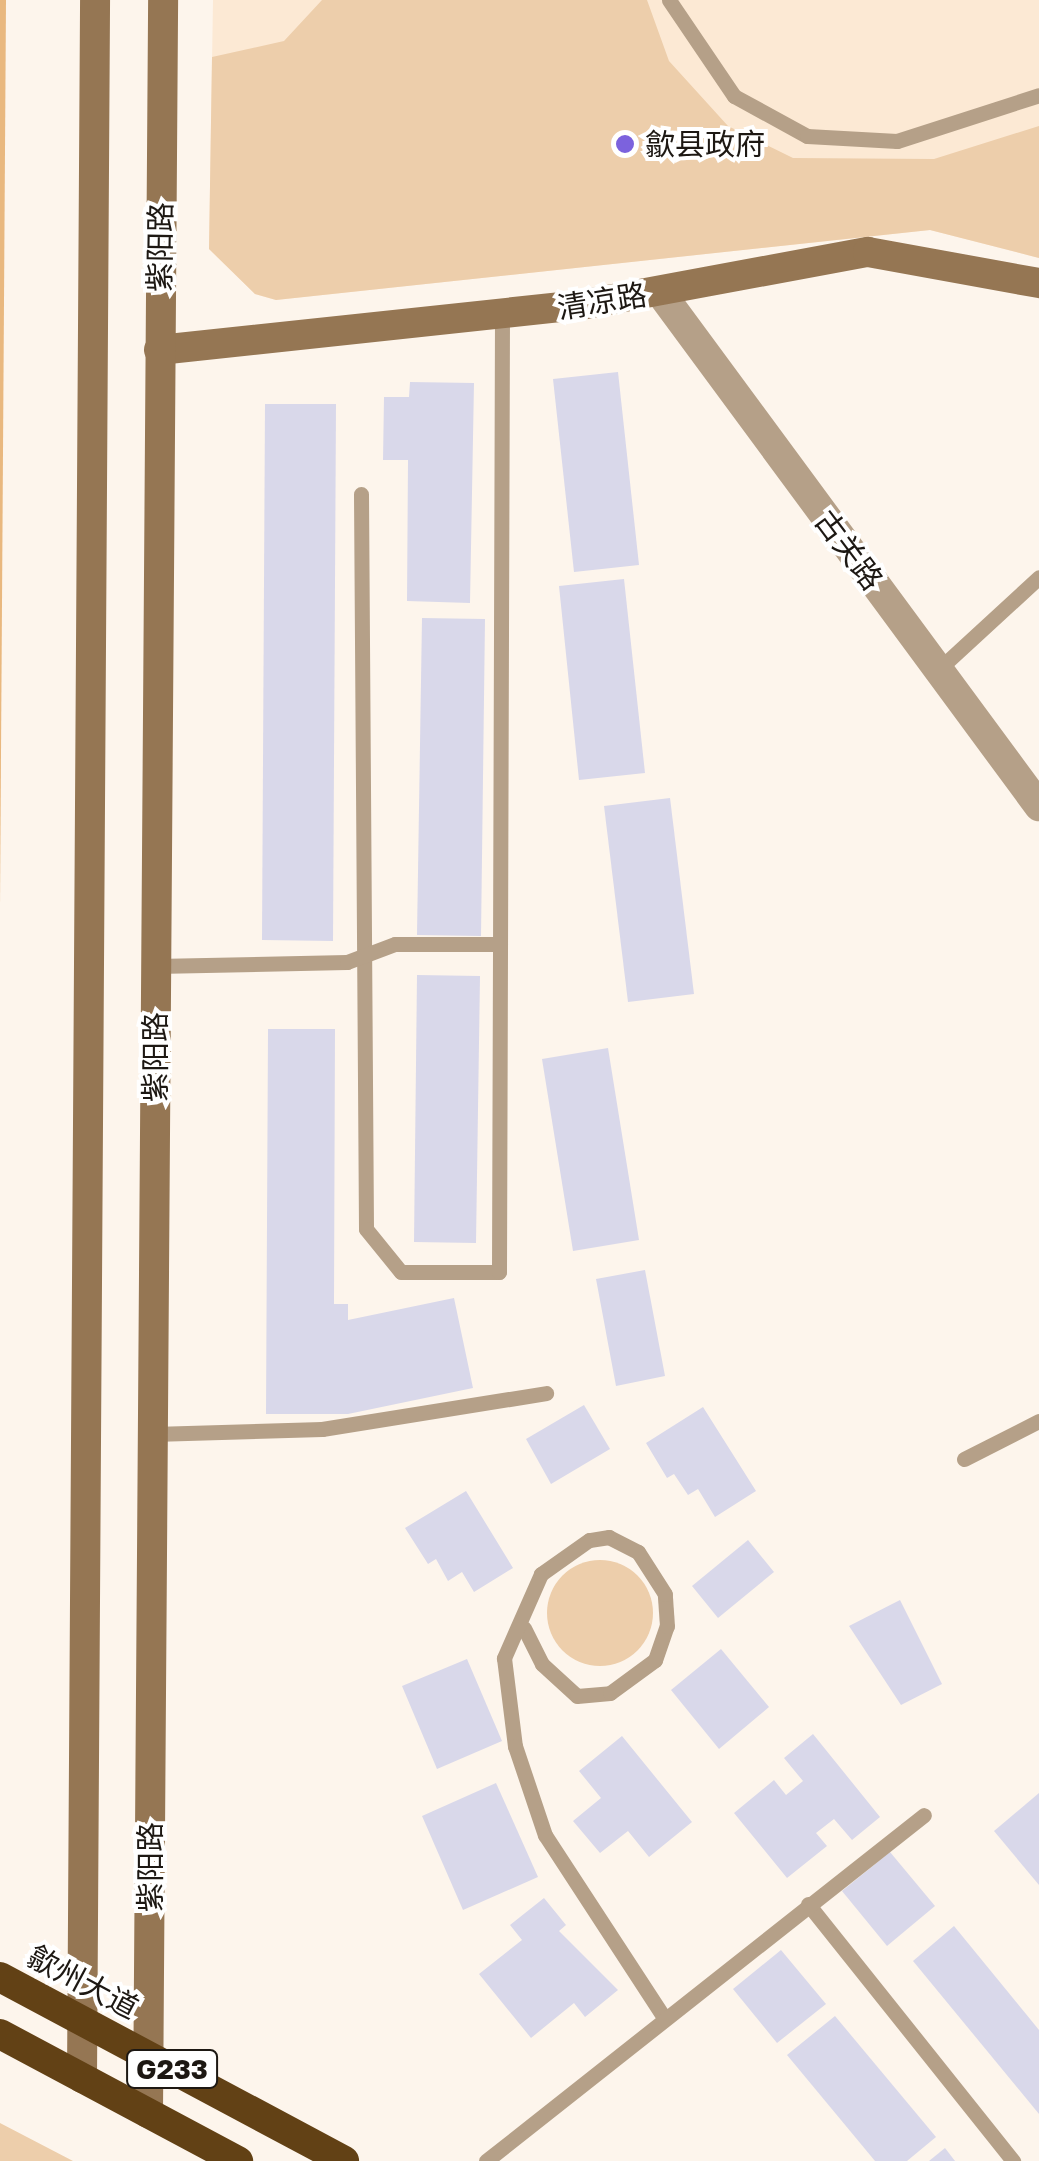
<!DOCTYPE html>
<meta charset="utf-8">
<style>
body{margin:0}
#map{position:relative;width:1039px;height:2161px;overflow:hidden;background:#fdf5ec;font-family:"Golos Text","Noto Sans SC",sans-serif}
div>[style]{position:absolute}
.built>*{inset:0;background:#fce9d4}
.green>*{inset:0;background:#edceab}
.round{border-radius:50%}
.water>*{inset:0;background:#e9b87f}
.building>*{inset:0;background:#d9d8ea}
.lane>*{height:15px;margin:-7.5px;padding:0 7.5px;transform-origin:7.5px;border-radius:7.5px;background:#b5a088}
.street>*{height:30px;margin:-15px;padding:0 15px;transform-origin:15px;border-radius:15px;background:#b5a088}
.secondary>*{height:30px;margin:-15px;padding:0 15px;transform-origin:15px;border-radius:15px;background:#957653}
.highway>*{height:30px;margin:-15px;padding:0 15px;transform-origin:15px;border-radius:15px;background:#624115}
.dots>*{width:28px;height:28px;translate:-50% -50%;box-sizing:border-box;border:5px solid #fff;border-radius:50%}
span{translate:-50% -50%;white-space:nowrap;text-align:center;line-height:1.15;-webkit-text-stroke:8px #fff;paint-order:stroke}
.shield-label span{padding:2px 8px;background:#fff;border:2px solid;border-radius:8px;-webkit-text-stroke-width:0}
.shield-label{font-size:28px;color:#1d1813;font-weight:700}
.poi-label{font-size:30px;color:#1d1813}
.left{translate:0 -50%;text-align:left}
.street-label{font-size:30px;color:#1d1813}
</style>
<div id="map">
<div class="built">
<div style="clip-path:polygon(213px 0,1039px 0,1039px 258px,930px 230px,276px 300px,255px 294px,209px 249px)"></div>
</div>
<div class="green">
<div style="clip-path:polygon(322px 0,647px 0,669px 61px,728px 126px,793px 158px,934px 159px,1039px 126px,1039px 258px,930px 230px,276px 300px,255px 294px,209px 249px,212px 57px,284px 41px)"></div>
<div class="round" style="left:547px;top:1560px;width:106px;height:106px"></div>
<div style="clip-path:polygon(0 2122px,0 2123px,73px 2161px,0 2161px)"></div>
</div>
<div class="water">
<div style="clip-path:polygon(0 0,6px 0,0 906px)"></div>
</div>
<div class="building">
<div style="clip-path:polygon(618px 372px,639px 565px,574px 572px,553px 379px)"></div>
<div style="clip-path:polygon(410px 382px,474px 383px,470px 603px,407px 601px,408px 460px,383px 460px,384px 397px,409px 397px)"></div>
<div style="clip-path:polygon(265px 404px,336px 404px,333px 941px,262px 940px)"></div>
<div style="clip-path:polygon(624px 579px,645px 773px,579px 780px,559px 586px)"></div>
<div style="clip-path:polygon(422px 618px,485px 619px,481px 936px,417px 935px)"></div>
<div style="clip-path:polygon(670px 798px,694px 994px,628px 1002px,604px 806px)"></div>
<div style="clip-path:polygon(417px 975px,480px 976px,476px 1243px,414px 1242px)"></div>
<div style="clip-path:polygon(268px 1029px,335px 1029px,334px 1304px,348px 1304px,348px 1320px,454px 1298px,473px 1388px,348px 1414px,266px 1414px)"></div>
<div style="clip-path:polygon(608px 1048px,639px 1240px,573px 1251px,542px 1059px)"></div>
<div style="clip-path:polygon(645px 1270px,665px 1376px,616px 1386px,596px 1279px)"></div>
<div style="clip-path:polygon(584px 1405px,610px 1449px,551px 1484px,526px 1439px)"></div>
<div style="clip-path:polygon(703px 1407px,756px 1491px,715px 1517px,698px 1489px,688px 1495px,674px 1474px,667px 1478px,646px 1443px)"></div>
<div style="clip-path:polygon(466px 1491px,513px 1568px,474px 1592px,462px 1572px,448px 1581px,436px 1559px,428px 1564px,405px 1528px)"></div>
<div style="clip-path:polygon(748px 1540px,774px 1572px,718px 1618px,692px 1586px)"></div>
<div style="clip-path:polygon(900px 1600px,942px 1684px,901px 1705px,849px 1626px)"></div>
<div style="clip-path:polygon(721px 1649px,769px 1707px,719px 1749px,671px 1690px)"></div>
<div style="clip-path:polygon(467px 1659px,502px 1741px,437px 1769px,402px 1686px)"></div>
<div style="clip-path:polygon(813px 1734px,880px 1817px,852px 1840px,834px 1819px,816px 1833px,827px 1846px,787px 1878px,734px 1813px,774px 1780px,786px 1795px,803px 1781px,784px 1758px)"></div>
<div style="clip-path:polygon(622px 1736px,692px 1822px,649px 1857px,628px 1831px,600px 1853px,573px 1821px,601px 1798px,579px 1771px)"></div>
<div style="clip-path:polygon(496px 1783px,538px 1877px,463px 1910px,422px 1816px)"></div>
<div style="clip-path:polygon(1039px 1793px,1039px 1885px,994px 1831px)"></div>
<div style="clip-path:polygon(890px 1852px,935px 1906px,887px 1946px,842px 1891px)"></div>
<div style="clip-path:polygon(544px 1898px,566px 1925px,559px 1931px,618px 1990px,585px 2017px,574px 2003px,531px 2038px,479px 1974px,522px 1940px,510px 1925px)"></div>
<div style="clip-path:polygon(954px 1926px,1039px 2030px,1039px 2114px,913px 1961px)"></div>
<div style="clip-path:polygon(781px 1950px,826px 2004px,777px 2043px,733px 1989px)"></div>
<div style="clip-path:polygon(835px 2016px,936px 2137px,907px 2161px,875px 2161px,787px 2055px)"></div>
<div style="clip-path:polygon(945px 2148px,955px 2161px,929px 2161px)"></div>
</div>
<div class="lane">
<div style="left:669px;top:0;width:116px;rotate:55.9deg"></div>
<div style="left:734px;top:96px;width:83px;rotate:28.7deg"></div>
<div style="left:807px;top:136px;width:90px;rotate:3.2deg"></div>
<div style="left:897px;top:141px;width:149px;rotate:-17.9deg"></div>
<div style="left:361px;top:494px;width:735px;rotate:89.61deg"></div>
<div style="left:366px;top:1229px;width:55px;rotate:50.9deg"></div>
<div style="left:401px;top:1272px;width:98px"></div>
<div style="left:499px;top:1272px;width:956px;rotate:-89.82deg"></div>
<div style="left:938px;top:670px;width:137px;rotate:-42.6deg"></div>
<div style="left:156px;top:966px;width:191px;rotate:-1.2deg"></div>
<div style="left:347px;top:962px;width:51px;rotate:-20.6deg"></div>
<div style="left:395px;top:944px;width:105px"></div>
<div style="left:153px;top:1434px;width:169px;rotate:-1.7deg"></div>
<div style="left:322px;top:1429px;width:227px;rotate:-9.1deg"></div>
<div style="left:964px;top:1459px;width:84px;rotate:-26.9deg"></div>
<div style="left:524px;top:1628px;width:40px;rotate:63.4deg"></div>
<div style="left:542px;top:1664px;width:47px;rotate:42.4deg"></div>
<div style="left:577px;top:1696px;width:33px;rotate:-5deg"></div>
<div style="left:610px;top:1693px;width:56px;rotate:-36.3deg"></div>
<div style="left:655px;top:1660px;width:36px;rotate:-71deg"></div>
<div style="left:667px;top:1626px;width:32px;rotate:-94deg"></div>
<div style="left:665px;top:1594px;width:50px;rotate:-122.7deg"></div>
<div style="left:638px;top:1552px;width:33px;rotate:-153deg"></div>
<div style="left:609px;top:1537px;width:20px;rotate:171deg"></div>
<div style="left:589px;top:1540px;width:59px;rotate:144.7deg"></div>
<div style="left:541px;top:1574px;width:92px;rotate:113.8deg"></div>
<div style="left:504px;top:1658px;width:89px;rotate:82.9deg"></div>
<div style="left:515px;top:1746px;width:94px;rotate:71.4deg"></div>
<div style="left:545px;top:1835px;width:216px;rotate:56.9deg"></div>
<div style="left:808px;top:1904px;width:329px;rotate:51.4deg"></div>
<div style="left:486px;top:2161px;width:558px;rotate:-38.31deg"></div>
</div>
<div class="street">
<div style="left:660px;top:292px;width:639px;rotate:53.6deg"></div>
</div>
<div class="secondary">
<div style="left:159px;top:350px;width:424px;rotate:-6.1deg"></div>
<div style="left:581px;top:305px;width:292px;rotate:-10.5deg"></div>
<div style="left:868px;top:252px;width:174px;rotate:10.3deg"></div>
<div style="left:82px;top:2078px;width:2078px;rotate:-89.64deg"></div>
<div style="left:148px;top:2113px;width:2113px;rotate:-89.59deg"></div>
</div>
<div class="highway">
<div style="left:0;top:1977px;width:390px;rotate:28.1deg"></div>
<div style="left:0;top:2034px;width:270px;rotate:28.1deg"></div>
</div>
<div class="dots">
<div style="left:625px;top:144px;background:#7c62dd"></div>
</div>
<div class="shield-label">
<span style="left:172px;top:2069px">G233</span>
</div>
<div class="poi-label">
<span class="left" style="left:645px;top:144px">歙县政府</span>
</div>
<div class="street-label">
<span style="left:160px;top:247px;rotate:-89deg">紫阳路</span>
<span style="left:602px;top:301px;rotate:-9deg">清凉路</span>
<span style="left:849px;top:550px;rotate:53deg">古关路</span>
<span style="left:155px;top:1057px;rotate:-90deg">紫阳路</span>
<span style="left:150px;top:1867px;rotate:-90deg">紫阳路</span>
<span style="left:83px;top:1982px;rotate:28deg">歙州大道</span>
</div>
</div>
